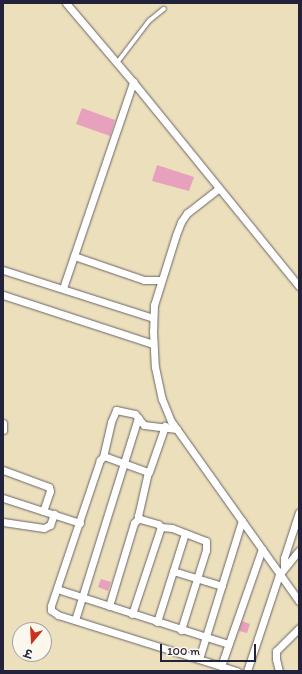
<!DOCTYPE html>
<meta charset="utf-8">
<style>
body{margin:0}
#map{position:relative;width:302px;height:674px;overflow:hidden;background:#ecdfbc;font-family:Itim,"Playpen Sans Deva",sans-serif}
div>[style]{position:absolute}
.building>*{inset:0;background:#e8a1bc}
.roads{filter:drop-shadow(0 0 1px #696468) drop-shadow(0 0 1px #696468)}
.service>*{height:3.5px;margin:-1.75px;padding:0 1.75px;transform-origin:1.75px;border-radius:1.75px;background:#fff}
.minor>*{height:7px;margin:-3.5px;padding:0 3.5px;transform-origin:3.5px;border-radius:3.5px;background:#fff}
span{translate:-50% -50%;white-space:nowrap;text-align:center;line-height:1.15;-webkit-text-stroke:3px #fbf7ec;paint-order:stroke}
.frame{position:absolute;inset:0;border:4px solid #22223b;pointer-events:none}
.north{position:absolute;left:12px;top:622px;width:40px;height:40px;box-sizing:border-box;background:#fbf7ec;border:1px solid #a4a2a5;border-radius:50%;rotate:198deg;font-size:11px;font-weight:700;line-height:16px;text-align:center;color:#22223b}
.north::after{content:'';display:block;margin:auto;width:14px;height:18px;background:#c8321e;clip-path:polygon(50% 0,100% 100%,50% 72%,0 100%)}
.scale{position:absolute;left:160px;top:644px;width:96px;height:18px;box-sizing:border-box;border:2px solid #22223b;border-top:0;padding-left:5px;font-size:12px;line-height:14px;white-space:nowrap;color:#22223b;-webkit-text-stroke:3px #fbf7ec;paint-order:stroke}
</style>
<div id="map">
<div class="building">
<div style="clip-path:polygon(82px 108px,115px 120px,110px 136px,76px 124px)"></div>
<div style="clip-path:polygon(157px 165px,194px 177px,189px 191px,152px 181px)"></div>
<div style="clip-path:polygon(101px 579px,111px 582px,108px 591px,98px 587px)"></div>
<div style="clip-path:polygon(242px 621px,250px 624px,247px 633px,239px 631px)"></div>
</div>
<div class="roads">
<div class="service">
<div style="left:117px;top:63px;width:53px;rotate:-52.7deg"></div>
<div style="left:149px;top:21px;width:19px;rotate:-39deg"></div>
</div>
<div class="minor">
<div style="left:66px;top:3px;width:104px;rotate:49.7deg"></div>
<div style="left:133px;top:82px;width:263px;rotate:50.9deg"></div>
<div style="left:218px;top:189px;width:39px;rotate:142deg"></div>
<div style="left:187px;top:213px;width:11px;rotate:124deg"></div>
<div style="left:181px;top:222px;width:14px;rotate:111deg"></div>
<div style="left:176px;top:235px;width:73px;rotate:107.4deg"></div>
<div style="left:154px;top:305px;width:26px;rotate:92deg"></div>
<div style="left:153px;top:331px;width:36px;rotate:87deg"></div>
<div style="left:155px;top:367px;width:33px;rotate:78deg"></div>
<div style="left:162px;top:399px;width:24px;rotate:68deg"></div>
<div style="left:171px;top:421px;width:221px;rotate:54.6deg"></div>
<div style="left:74px;top:256px;width:74px;rotate:18.9deg"></div>
<div style="left:144px;top:280px;width:17px"></div>
<div style="left:3px;top:270px;width:157px;rotate:17.7deg"></div>
<div style="left:63px;top:288px;width:218px;rotate:-71.2deg"></div>
<div style="left:3px;top:295px;width:158px;rotate:18.1deg"></div>
<div style="left:3px;top:423px;width:7px;rotate:90deg"></div>
<div style="left:103px;top:457px;width:36px;rotate:-77deg"></div>
<div style="left:111px;top:422px;width:13px;rotate:-67deg"></div>
<div style="left:116px;top:410px;width:19px;rotate:12deg"></div>
<div style="left:135px;top:414px;width:14px;rotate:51deg"></div>
<div style="left:144px;top:425px;width:33px;rotate:7deg"></div>
<div style="left:3px;top:470px;width:49px;rotate:20.3deg"></div>
<div style="left:49px;top:487px;width:4px;rotate:76deg"></div>
<div style="left:50px;top:491px;width:21px;rotate:109deg"></div>
<div style="left:149px;top:472px;width:49px;rotate:-70.8deg"></div>
<div style="left:3px;top:498px;width:81px;rotate:18deg"></div>
<div style="left:3px;top:522px;width:41px;rotate:8.3deg"></div>
<div style="left:44px;top:528px;width:7px;rotate:-27deg"></div>
<div style="left:50px;top:525px;width:12px;rotate:-70deg"></div>
<div style="left:161px;top:527px;width:11px;rotate:5deg"></div>
<div style="left:172px;top:528px;width:36px;rotate:21deg"></div>
<div style="left:206px;top:541px;width:9px;rotate:90deg"></div>
<div style="left:206px;top:550px;width:84px;rotate:107.4deg"></div>
<div style="left:284px;top:567px;width:9px;rotate:-90deg"></div>
<div style="left:284px;top:558px;width:48px;rotate:-71.9deg"></div>
<div style="left:173px;top:571px;width:51px;rotate:17deg"></div>
<div style="left:57px;top:589px;width:180px;rotate:17.8deg"></div>
<div style="left:109px;top:606px;width:87px;rotate:-73.2deg"></div>
<div style="left:134px;top:523px;width:7px;rotate:-45deg"></div>
<div style="left:132px;top:614px;width:92px;rotate:-71.6deg"></div>
<div style="left:161px;top:527px;width:4px;rotate:-135deg"></div>
<div style="left:158px;top:524px;width:19px;rotate:-164deg"></div>
<div style="left:140px;top:519px;width:4px;rotate:-124deg"></div>
<div style="left:138px;top:516px;width:45px;rotate:-77.2deg"></div>
<div style="left:148px;top:472px;width:47px;rotate:-160deg"></div>
<div style="left:104px;top:456px;width:6px;rotate:135deg"></div>
<div style="left:100px;top:460px;width:154px;rotate:108.6deg"></div>
<div style="left:51px;top:606px;width:4px;rotate:90deg"></div>
<div style="left:51px;top:610px;width:9px;rotate:36deg"></div>
<div style="left:58px;top:615px;width:188px;rotate:17.4deg"></div>
<div style="left:75px;top:620px;width:212px;rotate:-72.7deg"></div>
<div style="left:157px;top:622px;width:93px;rotate:-72.5deg"></div>
<div style="left:199px;top:659px;width:145px;rotate:-72.8deg"></div>
<div style="left:221px;top:666px;width:124px;rotate:-70.7deg"></div>
<div style="left:247px;top:671px;width:101px;rotate:-71.6deg"></div>
<div style="left:279px;top:575px;width:32px;rotate:-51deg"></div>
<div style="left:279px;top:671px;width:12px;rotate:-104deg"></div>
<div style="left:276px;top:659px;width:8px;rotate:-90deg"></div>
<div style="left:276px;top:651px;width:33px;rotate:-45deg"></div>
</div>
</div>
<div class="frame"></div>
<div class="north">उ</div>
<div class="scale">100 m</div>
</div>
